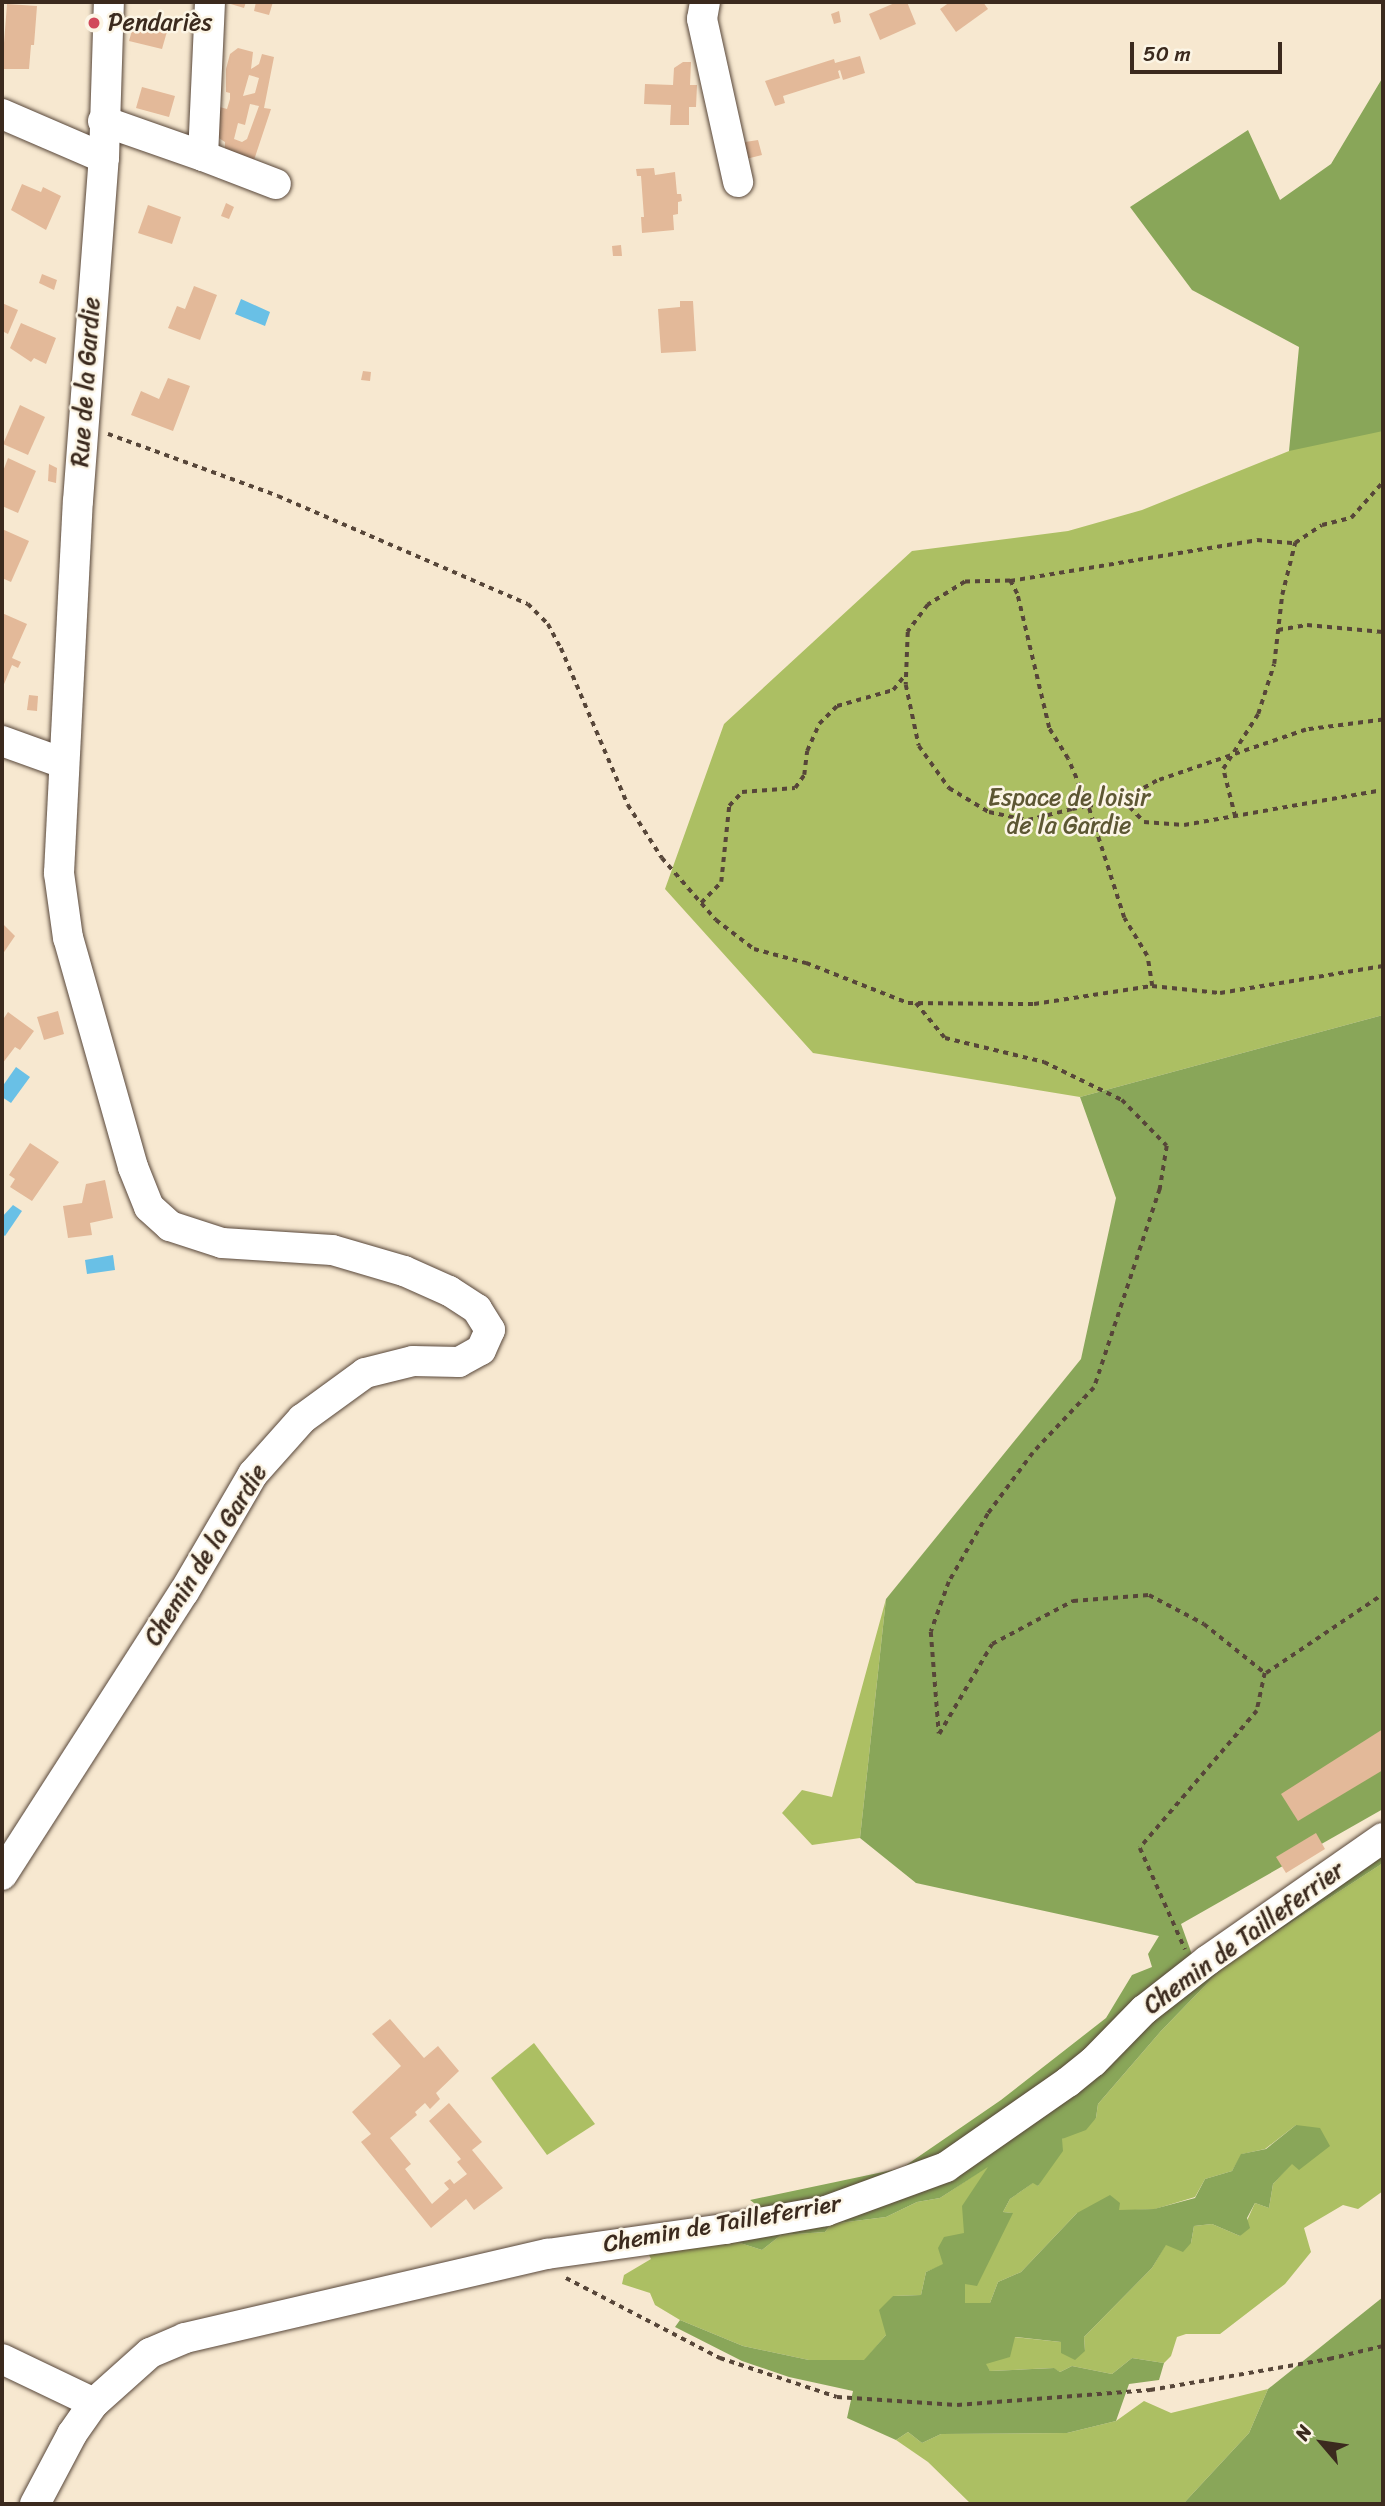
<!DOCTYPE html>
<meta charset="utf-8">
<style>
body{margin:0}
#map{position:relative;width:1385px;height:2506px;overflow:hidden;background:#f7e8d0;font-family:Sriracha,sans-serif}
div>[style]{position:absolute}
.green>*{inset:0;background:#acbf63}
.forest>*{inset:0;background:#89a659}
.water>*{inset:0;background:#69c0e6}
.building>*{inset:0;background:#e3b999}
.path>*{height:3.5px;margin-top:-1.75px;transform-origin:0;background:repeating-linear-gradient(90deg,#574639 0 5px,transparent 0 10px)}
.roads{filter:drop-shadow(0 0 2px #574639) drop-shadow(0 0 2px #574639)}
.minor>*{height:30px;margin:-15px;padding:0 15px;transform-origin:15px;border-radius:15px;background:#fff}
.dots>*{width:19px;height:19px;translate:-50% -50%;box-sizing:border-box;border:4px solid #fcf5e5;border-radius:50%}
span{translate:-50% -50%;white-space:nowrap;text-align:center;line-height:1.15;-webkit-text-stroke:5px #fcf5e5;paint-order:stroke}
.poi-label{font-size:24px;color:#3b2a1e}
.left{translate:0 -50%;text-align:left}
.street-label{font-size:24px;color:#3b2a1e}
.park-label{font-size:24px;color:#5d5733}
.frame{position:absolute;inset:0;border:4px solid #3b2a1e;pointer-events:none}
.north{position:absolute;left:1287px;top:2408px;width:70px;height:70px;-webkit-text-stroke:5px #fcf5e5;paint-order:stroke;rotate:299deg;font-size:19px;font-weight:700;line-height:28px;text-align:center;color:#3b2a1e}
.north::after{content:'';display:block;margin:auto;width:24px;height:32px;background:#3b2a1e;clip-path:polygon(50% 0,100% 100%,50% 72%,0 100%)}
.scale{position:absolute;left:1130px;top:42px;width:152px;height:32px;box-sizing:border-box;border:4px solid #3b2a1e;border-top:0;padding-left:9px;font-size:21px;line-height:24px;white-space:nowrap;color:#3b2a1e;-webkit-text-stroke:5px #fcf5e5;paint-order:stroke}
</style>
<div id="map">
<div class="green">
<div style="clip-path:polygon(1383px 329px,1383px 1015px,1080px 1097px,813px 1053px,665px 889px,724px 724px,912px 551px,1068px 531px,1142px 510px,1289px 451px)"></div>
<div style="clip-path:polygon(886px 1599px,860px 1838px,812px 1845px,782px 1813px,802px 1790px,832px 1797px)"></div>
<div style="clip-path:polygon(1383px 1863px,1383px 2191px,1358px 2209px,1343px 2205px,1304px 2228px,1311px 2252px,1285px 2284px,1220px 2334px,1186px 2334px,1177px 2337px,1171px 2356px,1164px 2363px,1132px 2358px,1112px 2374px,1072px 2366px,1060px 2372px,1053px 2368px,990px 2371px,985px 2364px,1014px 2337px,1061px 2342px,1085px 2351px,1084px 2337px,1152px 2268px,1166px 2244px,1191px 2243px,1194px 2226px,1212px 2224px,1240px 2236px,1255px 2203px,1269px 2208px,1273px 2184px,1292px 2163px,1296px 2125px,1265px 2149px,1242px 2154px,1232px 2171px,1205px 2179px,1195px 2197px,1155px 2209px,1077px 2213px,1021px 2272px,998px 2282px,990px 2303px,964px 2304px,965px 2284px,1012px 2213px,1003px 2212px,1010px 2199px,1034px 2182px,1038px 2186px,1062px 2139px,1096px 2118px,1098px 2104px,1161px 2031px,1223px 1967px)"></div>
<div style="clip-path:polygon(534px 2043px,595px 2124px,547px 2155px,491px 2078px)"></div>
<div style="clip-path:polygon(990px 2165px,964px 2234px,943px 2265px,926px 2272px,921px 2295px,893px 2296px,886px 2335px,864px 2361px,809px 2360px,743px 2346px,680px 2320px,655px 2305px,650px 2293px,622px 2284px,624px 2275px,651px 2259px,647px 2251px,737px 2242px,762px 2250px,781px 2235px,825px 2232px,831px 2224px,886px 2217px,917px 2202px,940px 2198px)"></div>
<div style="clip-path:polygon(1268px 2389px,1249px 2433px,1183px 2504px,971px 2504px,928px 2462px,896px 2440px,908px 2432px,922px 2443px,941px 2434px,1067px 2433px,1116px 2421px,1144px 2401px,1171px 2413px)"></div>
</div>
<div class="forest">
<div style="clip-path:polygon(1383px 77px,1383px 431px,1289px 451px,1299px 347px,1192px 290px,1130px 207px,1248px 130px,1280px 200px,1331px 164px)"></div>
<div style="clip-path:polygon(1383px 1015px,1383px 1809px,1181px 1924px,1199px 1974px,1383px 1846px,1383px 1863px,1223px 1967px,1161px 2031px,1098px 2104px,1096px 2118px,1086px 2130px,1062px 2139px,1063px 2151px,1038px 2186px,1033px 2183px,1010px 2199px,1003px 2212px,1013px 2213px,977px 2286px,965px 2284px,965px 2303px,990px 2303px,998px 2282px,1021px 2272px,1077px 2213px,1110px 2195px,1120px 2203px,1119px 2210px,1154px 2209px,1195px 2198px,1205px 2179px,1232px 2171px,1241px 2154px,1266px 2149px,1296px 2125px,1320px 2128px,1330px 2146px,1299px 2170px,1292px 2164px,1273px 2184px,1269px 2208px,1255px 2203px,1247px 2218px,1250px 2228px,1240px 2236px,1212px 2224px,1194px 2226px,1191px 2243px,1183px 2252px,1166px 2245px,1152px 2268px,1084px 2337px,1085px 2351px,1075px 2360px,1061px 2353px,1061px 2342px,1015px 2337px,1010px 2357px,986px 2364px,990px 2371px,1054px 2368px,1060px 2372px,1072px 2366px,1112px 2374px,1132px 2358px,1164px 2363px,1159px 2380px,1129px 2384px,1116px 2421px,1067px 2433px,941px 2434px,922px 2443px,908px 2432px,896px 2440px,847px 2418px,853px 2391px,789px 2377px,742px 2361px,675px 2327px,680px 2320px,743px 2346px,809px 2360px,864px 2360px,886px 2335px,879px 2310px,893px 2296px,921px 2295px,926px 2272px,943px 2264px,938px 2248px,944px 2237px,964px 2233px,962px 2206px,988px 2167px,940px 2198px,917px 2202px,886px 2217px,831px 2224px,825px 2232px,781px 2235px,762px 2250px,737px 2242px,766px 2212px,750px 2200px,902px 2168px,1001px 2100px,1106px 2018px,1132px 1975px,1152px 1967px,1148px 1954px,1159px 1936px,916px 1883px,860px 1838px,886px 1599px,1081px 1359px,1116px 1198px,1080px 1097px)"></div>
<div style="clip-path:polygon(1383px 2297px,1383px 2504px,1183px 2504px,1249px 2433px,1268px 2389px)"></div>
</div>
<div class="water">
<div style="clip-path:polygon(241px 299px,270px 312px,265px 326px,235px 314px)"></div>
<div style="clip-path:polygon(16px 1067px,30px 1077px,11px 1103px,2px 1097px,2px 1087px)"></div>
<div style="clip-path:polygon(13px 1205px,22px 1211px,5px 1236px,2px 1234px,2px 1217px)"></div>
<div style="clip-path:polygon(113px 1255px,115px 1270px,87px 1274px,85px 1260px)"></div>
</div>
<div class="building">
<div style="clip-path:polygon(224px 2px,246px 2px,244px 8px)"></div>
<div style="clip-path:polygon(256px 2px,273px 2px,269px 15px,254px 11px)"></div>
<div style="clip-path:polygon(897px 2px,907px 2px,916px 24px,880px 40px,869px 14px)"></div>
<div style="clip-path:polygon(950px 2px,983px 2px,988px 9px,956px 32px,940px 9px)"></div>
<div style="clip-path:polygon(7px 4px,37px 6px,34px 45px,31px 45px,29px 69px,2px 69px)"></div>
<div style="clip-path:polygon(839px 11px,841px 22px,834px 24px,831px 14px)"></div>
<div style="clip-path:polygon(135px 20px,168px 28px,162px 49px,129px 41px)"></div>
<div style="clip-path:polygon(evenodd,238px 48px,253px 52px,251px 69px,259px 64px,262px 54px,274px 57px,264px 108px,271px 109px,253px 163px,225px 152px,225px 142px,214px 135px,216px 106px,227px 109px,230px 99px,230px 93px,226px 92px,226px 69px,230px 54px,238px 48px,249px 75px,259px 78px,255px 93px,243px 96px,249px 75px,238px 48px,250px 104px,259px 106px,247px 139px,242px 142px,234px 139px,238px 123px,245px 125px,250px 104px)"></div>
<div style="clip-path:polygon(860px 56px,865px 73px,843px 80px,840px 70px,838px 71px,840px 78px,783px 96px,785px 103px,775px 106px,765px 81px,834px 59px,835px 63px)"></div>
<div style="clip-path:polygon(683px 62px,691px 62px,690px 85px,697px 85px,696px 107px,689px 107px,689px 125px,670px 125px,671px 105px,644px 104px,645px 84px,673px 85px,674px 68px)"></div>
<div style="clip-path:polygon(142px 87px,175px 96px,169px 117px,136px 108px)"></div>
<div style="clip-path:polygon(758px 140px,762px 155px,742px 160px,739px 143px)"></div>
<div style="clip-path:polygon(654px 168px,655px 175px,675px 172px,677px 194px,681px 194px,682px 201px,678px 202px,678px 214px,673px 215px,674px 230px,642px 233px,641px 217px,644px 217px,641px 176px,637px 176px,636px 169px)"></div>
<div style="clip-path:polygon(22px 184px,41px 192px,43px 187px,61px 196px,46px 230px,11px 210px)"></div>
<div style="clip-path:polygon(226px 203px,234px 207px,229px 219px,221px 216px)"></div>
<div style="clip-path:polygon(148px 205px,181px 217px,172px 244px,138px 233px)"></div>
<div style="clip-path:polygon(621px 245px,622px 256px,613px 256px,612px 246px)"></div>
<div style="clip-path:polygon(42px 274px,57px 280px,54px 290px,39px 283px)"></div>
<div style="clip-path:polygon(194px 286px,217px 295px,200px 340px,168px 328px,177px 306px,185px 309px)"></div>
<div style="clip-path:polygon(680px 301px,693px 301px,696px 351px,661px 353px,658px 309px,680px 307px)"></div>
<div style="clip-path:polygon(2px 303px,18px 310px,8px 334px,2px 331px)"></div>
<div style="clip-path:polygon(21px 323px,56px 338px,46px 364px,34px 358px,31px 362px,10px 348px)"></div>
<div style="clip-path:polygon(363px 371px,371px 372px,370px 381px,361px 380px)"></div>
<div style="clip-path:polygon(168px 378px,190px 386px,173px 431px,131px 415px,141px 391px,159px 399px)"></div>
<div style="clip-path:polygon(20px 405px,45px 417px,28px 455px,3px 444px)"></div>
<div style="clip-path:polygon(8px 458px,36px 471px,18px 513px,2px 506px,2px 474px)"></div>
<div style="clip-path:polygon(49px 464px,57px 468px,56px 483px,48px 481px)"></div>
<div style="clip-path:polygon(2px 529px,29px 541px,11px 582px,2px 578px)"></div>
<div style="clip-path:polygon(2px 613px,27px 624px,12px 658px,21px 662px,18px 668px,12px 665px,2px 689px)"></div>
<div style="clip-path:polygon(29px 695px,38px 696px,37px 711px,27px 710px)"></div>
<div style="clip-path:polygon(2px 923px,15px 936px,2px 955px)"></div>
<div style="clip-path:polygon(58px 1011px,64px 1034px,44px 1040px,37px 1017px)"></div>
<div style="clip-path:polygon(8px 1012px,34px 1031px,20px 1050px,15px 1047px,2px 1064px,2px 1021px)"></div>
<div style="clip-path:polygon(30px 1143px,59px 1162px,32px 1201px,10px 1187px,15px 1179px,9px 1175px)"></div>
<div style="clip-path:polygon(105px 1180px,113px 1218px,90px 1223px,92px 1235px,68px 1238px,63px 1206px,82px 1203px,86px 1184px)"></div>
<div style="clip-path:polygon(1383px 1729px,1383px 1770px,1298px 1821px,1281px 1794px)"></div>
<div style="clip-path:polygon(1316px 1833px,1325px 1849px,1286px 1873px,1276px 1857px)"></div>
<div style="clip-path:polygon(390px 2019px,424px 2058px,438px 2046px,459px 2071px,436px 2093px,440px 2099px,430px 2109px,425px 2103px,415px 2112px,417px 2115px,390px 2138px,411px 2164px,405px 2169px,432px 2204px,449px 2189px,444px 2183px,450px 2179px,454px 2184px,467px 2174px,457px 2162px,461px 2159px,429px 2121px,449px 2103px,482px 2142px,472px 2150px,503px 2188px,474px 2210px,466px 2199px,431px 2228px,361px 2142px,371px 2134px,352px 2112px,401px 2066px,372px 2034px)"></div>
</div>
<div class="path">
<div style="left:108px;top:434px;width:181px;rotate:20deg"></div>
<div style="left:278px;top:496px;width:272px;rotate:23.4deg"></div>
<div style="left:528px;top:604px;width:28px;rotate:45deg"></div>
<div style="left:548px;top:624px;width:27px;rotate:62deg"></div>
<div style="left:561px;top:648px;width:171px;rotate:66.9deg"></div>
<div style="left:628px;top:805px;width:63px;rotate:57.3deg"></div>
<div style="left:662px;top:858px;width:82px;rotate:48.9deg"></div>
<div style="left:716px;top:920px;width:48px;rotate:37.3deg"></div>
<div style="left:754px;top:949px;width:54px;rotate:15.1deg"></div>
<div style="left:806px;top:963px;width:110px;rotate:21.4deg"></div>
<div style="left:908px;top:1003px;width:126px;rotate:0.5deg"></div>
<div style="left:1034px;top:1004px;width:119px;rotate:-8.7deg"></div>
<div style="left:1152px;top:986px;width:30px;rotate:-99deg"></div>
<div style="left:1147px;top:956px;width:44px;rotate:-121.2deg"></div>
<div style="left:1124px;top:918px;width:118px;rotate:-107.8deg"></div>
<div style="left:1088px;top:806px;width:51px;rotate:-113.1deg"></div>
<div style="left:1068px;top:759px;width:36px;rotate:-122deg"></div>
<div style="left:1049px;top:728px;width:138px;rotate:-103.4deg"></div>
<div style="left:1017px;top:594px;width:15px;rotate:-118deg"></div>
<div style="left:1010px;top:581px;width:45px;rotate:178.7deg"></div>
<div style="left:965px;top:582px;width:44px;rotate:148.1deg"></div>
<div style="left:928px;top:605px;width:34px;rotate:127deg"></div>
<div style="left:908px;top:632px;width:53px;rotate:92.2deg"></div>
<div style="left:906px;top:685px;width:62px;rotate:78deg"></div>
<div style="left:919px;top:746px;width:52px;rotate:54.5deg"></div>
<div style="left:949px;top:788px;width:47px;rotate:31deg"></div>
<div style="left:989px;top:812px;width:40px;rotate:12deg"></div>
<div style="left:1028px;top:820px;width:45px;rotate:-14deg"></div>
<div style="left:1072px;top:809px;width:16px;rotate:-11deg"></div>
<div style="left:1088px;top:806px;width:36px;rotate:-10deg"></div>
<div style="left:1010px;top:581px;width:250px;rotate:-9.4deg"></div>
<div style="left:1257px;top:540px;width:38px;rotate:5deg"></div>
<div style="left:1278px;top:630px;width:29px;rotate:-10deg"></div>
<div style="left:1307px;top:625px;width:76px;rotate:5.3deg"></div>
<div style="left:1383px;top:720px;width:78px;rotate:172.6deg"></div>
<div style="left:1306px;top:730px;width:157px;rotate:161.1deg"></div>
<div style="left:1157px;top:781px;width:39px;rotate:151deg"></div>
<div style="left:1123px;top:800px;width:30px;rotate:46deg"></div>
<div style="left:1144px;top:822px;width:40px;rotate:4.3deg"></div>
<div style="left:1184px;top:825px;width:202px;rotate:-10deg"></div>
<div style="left:1235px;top:817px;width:49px;rotate:-104deg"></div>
<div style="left:1223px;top:769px;width:65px;rotate:-57.5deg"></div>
<div style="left:1258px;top:714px;width:52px;rotate:-72.3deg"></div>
<div style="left:1274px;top:664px;width:69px;rotate:-83.4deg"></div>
<div style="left:1282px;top:595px;width:54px;rotate:-76deg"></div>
<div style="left:1295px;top:543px;width:32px;rotate:-34deg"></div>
<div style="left:1322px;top:525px;width:30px;rotate:-14deg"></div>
<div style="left:1351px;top:518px;width:48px;rotate:-48.4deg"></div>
<div style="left:701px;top:903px;width:29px;rotate:-46deg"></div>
<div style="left:721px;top:882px;width:76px;rotate:-84deg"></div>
<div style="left:729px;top:806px;width:19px;rotate:-47deg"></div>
<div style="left:742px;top:792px;width:53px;rotate:-4.3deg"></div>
<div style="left:795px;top:788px;width:16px;rotate:-55deg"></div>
<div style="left:804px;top:775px;width:24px;rotate:-83deg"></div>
<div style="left:807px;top:751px;width:30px;rotate:-66deg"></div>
<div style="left:819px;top:724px;width:25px;rotate:-45deg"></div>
<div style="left:837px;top:706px;width:58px;rotate:-15.9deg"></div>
<div style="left:893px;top:690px;width:21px;rotate:-51deg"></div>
<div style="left:1152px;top:986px;width:68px;rotate:5.9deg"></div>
<div style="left:1220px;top:993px;width:165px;rotate:-9.4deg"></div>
<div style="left:916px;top:1003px;width:45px;rotate:50.4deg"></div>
<div style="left:945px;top:1038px;width:102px;rotate:13.6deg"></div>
<div style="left:1044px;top:1062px;width:87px;rotate:26deg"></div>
<div style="left:1122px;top:1100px;width:64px;rotate:45.6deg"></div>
<div style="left:1167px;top:1146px;width:44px;rotate:99.2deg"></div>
<div style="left:1160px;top:1189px;width:210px;rotate:108.3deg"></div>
<div style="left:1094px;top:1388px;width:89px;rotate:133.2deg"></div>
<div style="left:1033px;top:1453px;width:76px;rotate:126.4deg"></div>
<div style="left:988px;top:1514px;width:78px;rotate:119.8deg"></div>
<div style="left:949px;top:1582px;width:53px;rotate:109.8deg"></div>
<div style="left:931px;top:1632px;width:102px;rotate:85.5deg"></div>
<div style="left:939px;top:1734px;width:104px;rotate:-59.5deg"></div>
<div style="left:992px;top:1644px;width:92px;rotate:-28deg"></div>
<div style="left:1073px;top:1601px;width:76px;rotate:-4.5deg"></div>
<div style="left:1149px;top:1595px;width:62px;rotate:27.8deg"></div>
<div style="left:1204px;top:1624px;width:78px;rotate:38.8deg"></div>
<div style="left:1265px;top:1673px;width:39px;rotate:102deg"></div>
<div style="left:1257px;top:1711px;width:180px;rotate:130.5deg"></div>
<div style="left:1140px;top:1848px;width:111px;rotate:66deg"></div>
<div style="left:1266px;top:1673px;width:141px;rotate:-34deg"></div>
<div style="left:566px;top:2278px;width:174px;rotate:27.5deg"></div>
<div style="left:720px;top:2358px;width:123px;rotate:18.4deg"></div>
<div style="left:837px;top:2397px;width:120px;rotate:3.8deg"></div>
<div style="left:957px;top:2405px;width:194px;rotate:-4.4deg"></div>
<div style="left:1150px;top:2390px;width:182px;rotate:-9.8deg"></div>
<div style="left:1329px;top:2359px;width:56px;rotate:-13.5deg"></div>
</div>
<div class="roads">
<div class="minor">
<div style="left:705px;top:2px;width:17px;rotate:100deg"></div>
<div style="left:702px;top:19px;width:167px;rotate:77.5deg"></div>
<div style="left:2px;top:114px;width:111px;rotate:23.3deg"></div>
<div style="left:103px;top:121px;width:106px;rotate:19.3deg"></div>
<div style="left:203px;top:156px;width:154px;rotate:-87.4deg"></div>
<div style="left:203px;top:156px;width:78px;rotate:21deg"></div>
<div style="left:2px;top:741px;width:65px;rotate:19.8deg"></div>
<div style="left:2px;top:1875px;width:336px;rotate:-57.3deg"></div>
<div style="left:184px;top:1592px;width:137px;rotate:-59.7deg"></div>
<div style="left:253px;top:1474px;width:74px;rotate:-48.3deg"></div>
<div style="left:302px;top:1419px;width:78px;rotate:-36.1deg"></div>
<div style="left:365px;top:1373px;width:49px;rotate:-14deg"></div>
<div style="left:413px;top:1361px;width:46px;rotate:1.2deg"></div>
<div style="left:459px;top:1362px;width:25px;rotate:-29deg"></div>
<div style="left:481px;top:1350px;width:22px;rotate:-66deg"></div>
<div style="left:490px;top:1330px;width:25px;rotate:-122deg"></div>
<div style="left:477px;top:1309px;width:33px;rotate:-147deg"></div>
<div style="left:449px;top:1291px;width:49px;rotate:-156deg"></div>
<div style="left:404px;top:1271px;width:75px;rotate:-163.7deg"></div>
<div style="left:332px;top:1250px;width:110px;rotate:-176.4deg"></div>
<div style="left:222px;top:1243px;width:55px;rotate:-161.9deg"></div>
<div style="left:170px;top:1226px;width:28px;rotate:-138deg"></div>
<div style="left:149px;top:1207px;width:43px;rotate:-111.8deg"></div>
<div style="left:133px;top:1167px;width:238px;rotate:-105.8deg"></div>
<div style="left:68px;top:938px;width:66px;rotate:-97.9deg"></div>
<div style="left:59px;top:873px;width:372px;rotate:-87.1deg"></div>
<div style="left:78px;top:501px;width:344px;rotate:-85.7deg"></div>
<div style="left:104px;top:158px;width:156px;rotate:-88.2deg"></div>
<div style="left:2px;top:2359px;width:102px;rotate:25.6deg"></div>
<div style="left:35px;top:2504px;width:79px;rotate:-62.1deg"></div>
<div style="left:72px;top:2434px;width:38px;rotate:-55deg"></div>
<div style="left:94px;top:2403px;width:75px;rotate:-41.8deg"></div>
<div style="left:150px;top:2353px;width:38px;rotate:-23deg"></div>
<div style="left:185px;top:2338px;width:372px;rotate:-13.1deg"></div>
<div style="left:547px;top:2254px;width:180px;rotate:-8deg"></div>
<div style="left:725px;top:2229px;width:103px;rotate:-10.1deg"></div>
<div style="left:826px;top:2211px;width:128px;rotate:-20.1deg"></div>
<div style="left:946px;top:2167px;width:149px;rotate:-34.9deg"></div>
<div style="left:1068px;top:2082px;width:32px;rotate:-39deg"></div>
<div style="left:1093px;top:2062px;width:73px;rotate:-45.6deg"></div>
<div style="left:1144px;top:2010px;width:81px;rotate:-38deg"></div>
<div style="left:1208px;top:1960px;width:213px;rotate:-34.9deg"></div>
</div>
</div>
<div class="dots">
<div style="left:94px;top:23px;background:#d1495b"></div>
</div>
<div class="poi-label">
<span class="left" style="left:108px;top:23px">Pendariès</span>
</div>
<div class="street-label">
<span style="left:86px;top:382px;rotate:-86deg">Rue de la Gardie</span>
<span style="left:206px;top:1555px;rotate:-58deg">Chemin de la Gardie</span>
<span style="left:1244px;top:1938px;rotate:-36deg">Chemin de Tailleferrier</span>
<span style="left:722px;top:2224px;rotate:-10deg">Chemin de Tailleferrier</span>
</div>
<div class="park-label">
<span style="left:1069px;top:812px">Espace de loisir<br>de la Gardie</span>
</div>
<div class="frame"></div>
<div class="north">N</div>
<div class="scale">50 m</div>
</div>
